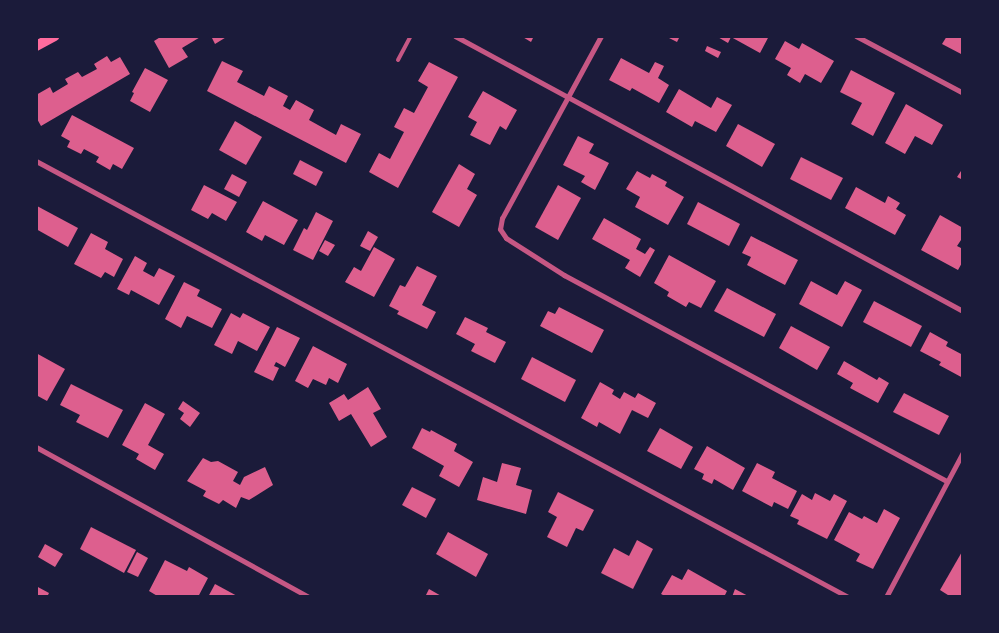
<!DOCTYPE html>
<style>
body{margin:0}
#map{position:relative;width:999px;height:633px;overflow:hidden;background:#1b1b3a;font-family:"Exo 2",sans-serif}
div>[style]{position:absolute}
.building>*{inset:0;background:#dd5f8e}
.service>*{height:4px;margin:-2px;padding:0 2px;transform-origin:2px;border-radius:2px;background:#c65784}
.minor>*{height:5px;margin:-2.5px;padding:0 2.5px;transform-origin:2.5px;border-radius:2.5px;background:#c65784}
.secondary>*{height:10px;margin:-5px;padding:0 5px;transform-origin:5px;border-radius:5px;background:#ff6b9d}
span{translate:-50% -50%;white-space:nowrap;text-align:center;line-height:1.15;-webkit-text-stroke:4px #1b1b3a;paint-order:stroke}
.frame{position:absolute;inset:0;border:38px solid #1b1b3a;pointer-events:none}
</style>
<div id="map">
<div class="building">
<div style="clip-path:polygon(162px 36px,202px 36px,182px 48px,188px 57px,169px 68px,154px 41px)"></div>
<div style="clip-path:polygon(211px 36px,228px 36px,215px 44px)"></div>
<div style="clip-path:polygon(521px 36px,534px 36px,531px 42px)"></div>
<div style="clip-path:polygon(665px 36px,680px 36px,677px 42px)"></div>
<div style="clip-path:polygon(716px 36px,769px 36px,760px 53px,731px 37px,728px 43px)"></div>
<div style="clip-path:polygon(947px 36px,963px 36px,963px 55px,942px 44px)"></div>
<div style="clip-path:polygon(785px 41px,799px 49px,802px 43px,834px 61px,821px 83px,805px 74px,800px 83px,787px 75px,791px 68px,775px 59px)"></div>
<div style="clip-path:polygon(707px 46px,721px 52px,718px 58px,705px 51px)"></div>
<div style="clip-path:polygon(107px 56px,111px 62px,120px 57px,130px 74px,41px 126px,36px 117px,36px 101px,38px 100px,36px 95px,50px 87px,53px 93px,68px 84px,65px 79px,78px 72px,82px 77px,97px 69px,94px 64px)"></div>
<div style="clip-path:polygon(621px 58px,649px 73px,655px 62px,664px 66px,658px 78px,669px 85px,659px 103px,632px 88px,630px 91px,609px 80px)"></div>
<div style="clip-path:polygon(222px 61px,243px 71px,237px 82px,264px 96px,269px 86px,288px 96px,283px 106px,290px 110px,296px 100px,314px 110px,309px 120px,336px 135px,341px 124px,361px 134px,346px 163px,207px 91px)"></div>
<div style="clip-path:polygon(429px 62px,458px 77px,398px 188px,369px 172px,379px 153px,390px 159px,404px 132px,394px 127px,404px 108px,414px 113px,428px 87px,418px 81px)"></div>
<div style="clip-path:polygon(145px 68px,168px 80px,150px 112px,130px 101px,134px 93px,132px 92px)"></div>
<div style="clip-path:polygon(851px 70px,895px 93px,873px 136px,851px 124px,862px 103px,840px 92px)"></div>
<div style="clip-path:polygon(679px 89px,711px 108px,717px 97px,732px 105px,716px 132px,695px 121px,692px 127px,666px 112px)"></div>
<div style="clip-path:polygon(483px 91px,517px 110px,506px 130px,500px 126px,490px 145px,470px 135px,477px 122px,468px 117px)"></div>
<div style="clip-path:polygon(906px 104px,943px 125px,932px 145px,915px 136px,905px 154px,885px 143px)"></div>
<div style="clip-path:polygon(72px 115px,134px 148px,122px 169px,113px 164px,110px 170px,96px 162px,99px 157px,84px 149px,81px 154px,67px 147px,70px 141px,61px 136px)"></div>
<div style="clip-path:polygon(235px 121px,262px 137px,246px 165px,219px 150px)"></div>
<div style="clip-path:polygon(738px 124px,775px 144px,762px 167px,726px 146px)"></div>
<div style="clip-path:polygon(578px 136px,594px 144px,589px 153px,609px 163px,595px 190px,581px 182px,585px 176px,563px 165px)"></div>
<div style="clip-path:polygon(801px 157px,843px 178px,831px 200px,790px 179px)"></div>
<div style="clip-path:polygon(300px 160px,323px 172px,316px 186px,293px 174px)"></div>
<div style="clip-path:polygon(459px 164px,475px 174px,467px 189px,477px 195px,459px 227px,432px 212px)"></div>
<div style="clip-path:polygon(963px 168px,963px 180px,957px 177px)"></div>
<div style="clip-path:polygon(637px 171px,650px 178px,652px 174px,667px 182px,665px 186px,684px 197px,668px 225px,635px 207px,640px 197px,626px 189px)"></div>
<div style="clip-path:polygon(232px 174px,247px 182px,239px 197px,224px 189px)"></div>
<div style="clip-path:polygon(204px 185px,237px 202px,226px 221px,212px 213px,208px 219px,191px 210px)"></div>
<div style="clip-path:polygon(558px 185px,581px 198px,558px 240px,535px 227px)"></div>
<div style="clip-path:polygon(856px 187px,885px 203px,888px 196px,900px 203px,896px 209px,906px 215px,895px 235px,845px 208px)"></div>
<div style="clip-path:polygon(263px 201px,298px 220px,284px 245px,265px 235px,262px 241px,246px 232px)"></div>
<div style="clip-path:polygon(698px 202px,740px 224px,729px 246px,687px 224px)"></div>
<div style="clip-path:polygon(37px 206px,78px 228px,68px 247px,36px 229px)"></div>
<div style="clip-path:polygon(316px 212px,333px 221px,313px 260px,293px 250px,304px 228px,307px 230px)"></div>
<div style="clip-path:polygon(940px 215px,963px 228px,963px 237px,957px 246px,963px 249px,963px 261px,958px 270px,921px 250px)"></div>
<div style="clip-path:polygon(604px 218px,641px 239px,636px 249px,645px 254px,650px 247px,655px 250px,640px 277px,625px 268px,630px 260px,592px 239px)"></div>
<div style="clip-path:polygon(368px 231px,378px 237px,370px 251px,360px 246px)"></div>
<div style="clip-path:polygon(91px 233px,108px 242px,105px 249px,123px 259px,114px 277px,105px 272px,101px 278px,74px 264px)"></div>
<div style="clip-path:polygon(751px 236px,798px 260px,785px 285px,747px 265px,751px 257px,742px 253px)"></div>
<div style="clip-path:polygon(325px 240px,335px 245px,328px 256px,319px 251px)"></div>
<div style="clip-path:polygon(374px 247px,395px 259px,374px 297px,345px 282px,354px 267px,361px 271px)"></div>
<div style="clip-path:polygon(669px 255px,716px 281px,701px 308px,689px 302px,686px 307px,667px 296px,669px 292px,654px 283px)"></div>
<div style="clip-path:polygon(135px 256px,147px 263px,143px 271px,154px 277px,159px 268px,175px 276px,159px 305px,131px 290px,129px 295px,117px 289px)"></div>
<div style="clip-path:polygon(417px 266px,437px 276px,422px 305px,436px 312px,427px 329px,397px 314px,399px 311px,389px 306px,400px 285px,405px 287px)"></div>
<div style="clip-path:polygon(811px 281px,837px 295px,845px 281px,862px 290px,842px 327px,799px 304px)"></div>
<div style="clip-path:polygon(184px 282px,200px 290px,197px 296px,222px 309px,212px 328px,187px 316px,181px 328px,165px 319px)"></div>
<div style="clip-path:polygon(727px 288px,776px 314px,764px 337px,714px 311px)"></div>
<div style="clip-path:polygon(874px 301px,922px 326px,911px 347px,863px 322px)"></div>
<div style="clip-path:polygon(559px 307px,604px 330px,592px 353px,540px 326px,548px 311px,555px 314px)"></div>
<div style="clip-path:polygon(231px 313px,240px 318px,243px 313px,270px 327px,257px 351px,238px 341px,232px 354px,214px 345px)"></div>
<div style="clip-path:polygon(465px 317px,488px 328px,486px 332px,506px 342px,495px 363px,471px 351px,475px 344px,456px 334px)"></div>
<div style="clip-path:polygon(791px 326px,830px 347px,817px 370px,779px 348px)"></div>
<div style="clip-path:polygon(277px 327px,300px 338px,285px 367px,276px 362px,274px 366px,279px 368px,273px 381px,254px 372px)"></div>
<div style="clip-path:polygon(930px 332px,948px 342px,946px 346px,963px 355px,963px 378px,939px 365px,941px 362px,920px 351px)"></div>
<div style="clip-path:polygon(313px 346px,347px 364px,338px 383px,329px 378px,326px 385px,313px 379px,308px 388px,295px 381px)"></div>
<div style="clip-path:polygon(36px 353px,65px 369px,47px 401px,36px 395px)"></div>
<div style="clip-path:polygon(532px 357px,576px 380px,565px 402px,521px 379px)"></div>
<div style="clip-path:polygon(844px 361px,877px 380px,879px 377px,889px 383px,878px 403px,850px 388px,853px 383px,837px 374px)"></div>
<div style="clip-path:polygon(600px 382px,614px 390px,612px 394px,620px 399px,624px 392px,635px 398px,638px 393px,656px 403px,648px 418px,632px 410px,620px 434px,599px 422px,597px 427px,581px 418px)"></div>
<div style="clip-path:polygon(71px 384px,123px 410px,108px 438px,76px 422px,80px 415px,60px 405px)"></div>
<div style="clip-path:polygon(368px 387px,381px 409px,373px 413px,387px 437px,371px 447px,351px 414px,339px 421px,329px 403px,344px 394px,348px 400px)"></div>
<div style="clip-path:polygon(904px 393px,949px 416px,939px 435px,893px 412px)"></div>
<div style="clip-path:polygon(183px 401px,200px 413px,190px 427px,180px 419px,184px 413px,178px 409px)"></div>
<div style="clip-path:polygon(145px 403px,165px 414px,148px 445px,164px 454px,155px 470px,136px 459px,139px 454px,122px 445px)"></div>
<div style="clip-path:polygon(422px 428px,430px 432px,431px 430px,457px 444px,454px 451px,473px 462px,459px 487px,439px 476px,444px 466px,412px 448px)"></div>
<div style="clip-path:polygon(660px 428px,693px 447px,681px 469px,647px 451px)"></div>
<div style="clip-path:polygon(707px 446px,745px 468px,733px 490px,714px 479px,712px 484px,702px 479px,704px 474px,694px 469px)"></div>
<div style="clip-path:polygon(203px 458px,211px 462px,218px 461px,238px 472px,233px 481px,240px 485px,244px 477px,265px 467px,273px 485px,249px 500px,241px 497px,236px 508px,223px 500px,219px 504px,203px 496px,206px 491px,187px 481px)"></div>
<div style="clip-path:polygon(502px 463px,521px 468px,516px 485px,532px 490px,526px 514px,477px 500px,483px 477px,497px 482px)"></div>
<div style="clip-path:polygon(757px 463px,775px 472px,772px 478px,797px 491px,788px 509px,774px 502px,772px 507px,742px 491px)"></div>
<div style="clip-path:polygon(412px 487px,436px 499px,426px 518px,402px 505px)"></div>
<div style="clip-path:polygon(558px 492px,594px 510px,583px 531px,576px 528px,567px 547px,547px 537px,557px 517px,548px 512px)"></div>
<div style="clip-path:polygon(815px 493px,830px 501px,834px 494px,847px 501px,827px 539px,797px 524px,799px 520px,790px 516px,802px 494px,812px 500px)"></div>
<div style="clip-path:polygon(884px 509px,900px 518px,873px 569px,856px 561px,860px 554px,834px 540px,849px 512px,862px 519px,864px 516px,877px 523px)"></div>
<div style="clip-path:polygon(91px 527px,136px 550px,124px 573px,80px 549px)"></div>
<div style="clip-path:polygon(448px 532px,488px 554px,476px 577px,436px 554px)"></div>
<div style="clip-path:polygon(637px 540px,653px 549px,633px 589px,601px 573px,614px 548px,629px 556px)"></div>
<div style="clip-path:polygon(45px 544px,63px 554px,55px 567px,38px 557px)"></div>
<div style="clip-path:polygon(963px 550px,963px 597px,951px 597px,940px 590px)"></div>
<div style="clip-path:polygon(137px 552px,148px 558px,138px 577px,127px 572px)"></div>
<div style="clip-path:polygon(165px 560px,187px 571px,189px 567px,208px 578px,198px 597px,159px 597px,149px 591px)"></div>
<div style="clip-path:polygon(688px 569px,727px 591px,724px 597px,667px 597px,661px 594px,672px 575px,682px 580px)"></div>
<div style="clip-path:polygon(215px 584px,239px 597px,208px 597px)"></div>
<div style="clip-path:polygon(36px 586px,49px 593px,47px 597px,36px 597px)"></div>
<div style="clip-path:polygon(429px 589px,443px 597px,425px 597px)"></div>
<div style="clip-path:polygon(735px 589px,750px 597px,732px 597px)"></div>
</div>
<div class="service">
<div style="left:398px;top:60px;width:27px;rotate:-62deg"></div>
</div>
<div class="minor">
<div style="left:455px;top:36px;width:578px;rotate:28.43deg"></div>
<div style="left:601px;top:36px;width:207px;rotate:118.5deg"></div>
<div style="left:502px;top:218px;width:11px;rotate:100deg"></div>
<div style="left:500px;top:229px;width:11px;rotate:56deg"></div>
<div style="left:506px;top:238px;width:69px;rotate:32.5deg"></div>
<div style="left:564px;top:275px;width:435px;rotate:28.3deg"></div>
<div style="left:856px;top:36px;width:121px;rotate:28deg"></div>
<div style="left:36px;top:161px;width:922px;rotate:28.23deg"></div>
<div style="left:36px;top:447px;width:311px;rotate:28.8deg"></div>
<div style="left:886px;top:597px;width:164px;rotate:-62deg"></div>
</div>
<div class="secondary">
<div style="left:36px;top:46px;width:21px;rotate:-28deg"></div>
</div>
<div class="frame"></div>
</div>
